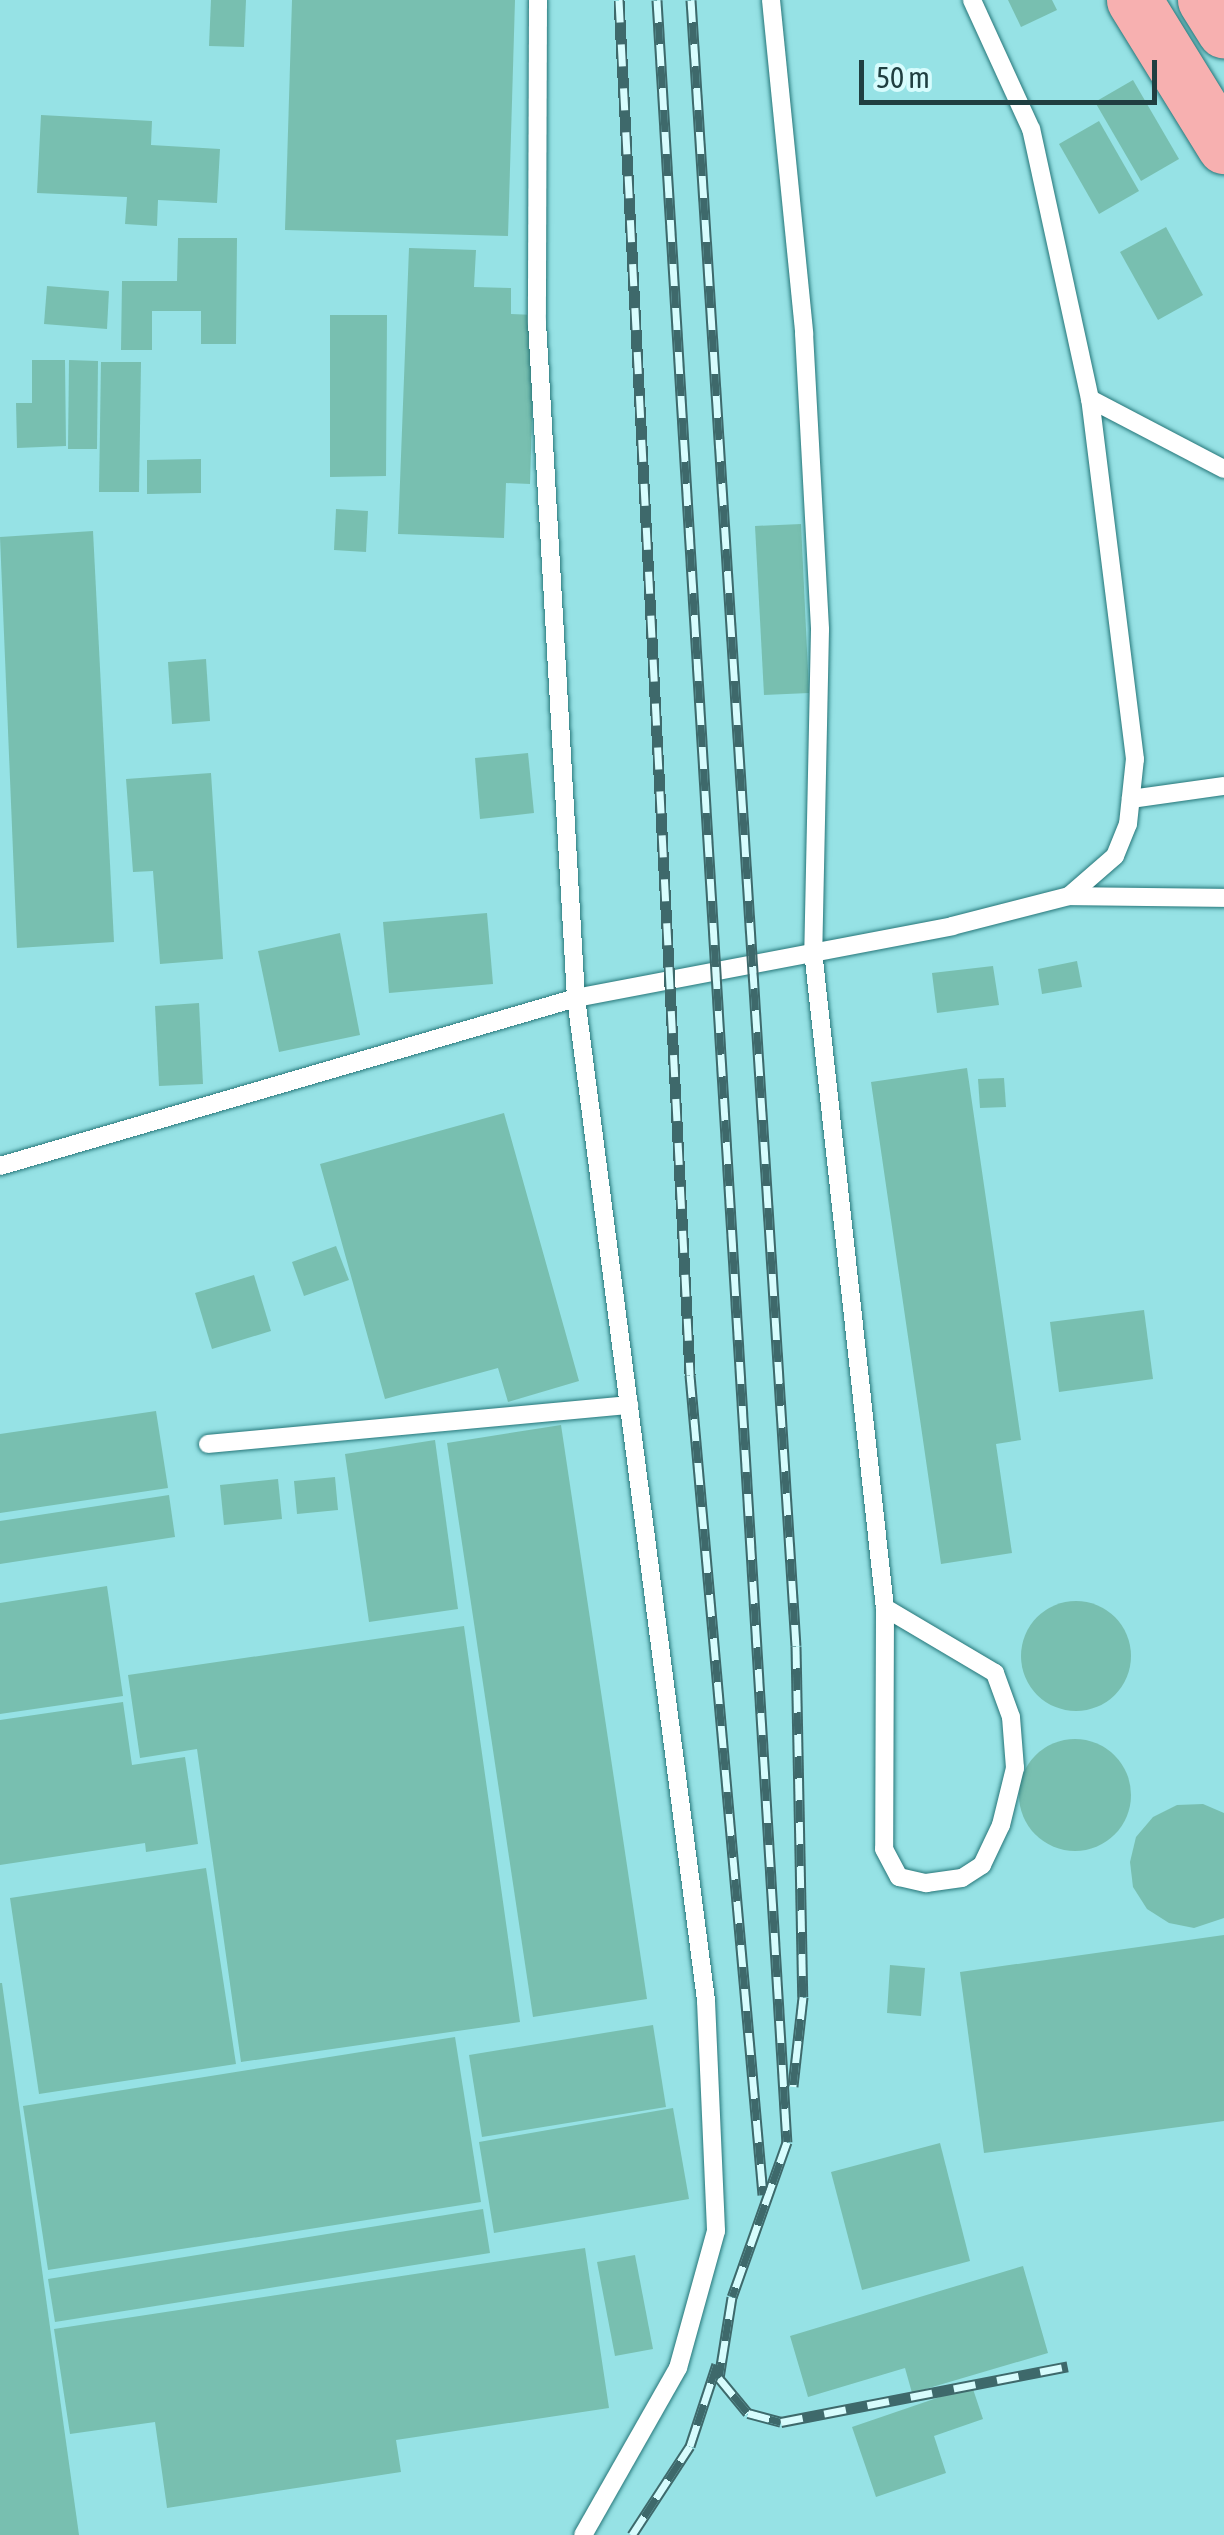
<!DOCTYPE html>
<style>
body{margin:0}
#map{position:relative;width:1224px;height:2535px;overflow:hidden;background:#96e2e5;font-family:"Asap Condensed",sans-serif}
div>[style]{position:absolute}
.building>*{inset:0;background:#78bfb0}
.round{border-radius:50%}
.roads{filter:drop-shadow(0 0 2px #267679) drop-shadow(0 0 2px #267679)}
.lane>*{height:18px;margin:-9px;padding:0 9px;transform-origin:9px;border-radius:9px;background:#fff}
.highway>*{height:55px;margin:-27.5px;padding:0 27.5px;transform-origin:27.5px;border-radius:27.5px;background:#f7b0b0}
.rail>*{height:11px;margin-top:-5.5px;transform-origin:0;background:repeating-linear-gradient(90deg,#d7fcfd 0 22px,#3e696b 0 44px);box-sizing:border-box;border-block:2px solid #3e696b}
span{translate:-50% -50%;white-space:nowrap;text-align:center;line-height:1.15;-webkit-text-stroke:8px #d7fcfd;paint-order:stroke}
.scale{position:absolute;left:859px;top:60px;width:298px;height:45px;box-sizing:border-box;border:5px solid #203f41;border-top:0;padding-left:12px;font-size:30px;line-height:35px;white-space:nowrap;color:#203f41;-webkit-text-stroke:8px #d7fcfd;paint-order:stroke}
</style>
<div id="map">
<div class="building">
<div style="clip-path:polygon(211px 0,246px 0,244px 47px,209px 46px)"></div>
<div style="clip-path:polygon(292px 0,515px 0,508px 236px,285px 230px)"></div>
<div style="clip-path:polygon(1008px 0,1052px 0,1057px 10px,1021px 27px)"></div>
<div style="clip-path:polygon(1133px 80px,1179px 159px,1141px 181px,1095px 102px)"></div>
<div style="clip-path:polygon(41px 115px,152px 121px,151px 145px,220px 149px,217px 203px,158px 200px,157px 226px,125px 224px,127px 197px,37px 193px)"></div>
<div style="clip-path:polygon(1099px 121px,1139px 191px,1099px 214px,1059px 144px)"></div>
<div style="clip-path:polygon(1166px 227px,1203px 295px,1158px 320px,1120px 252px)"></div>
<div style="clip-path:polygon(178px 238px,237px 238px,236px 344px,201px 344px,201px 311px,152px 311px,152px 350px,121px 350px,122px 281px,177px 281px)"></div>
<div style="clip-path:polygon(409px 248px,476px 250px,474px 287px,511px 288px,511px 314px,535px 315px,530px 484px,506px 483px,504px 538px,398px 534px)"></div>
<div style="clip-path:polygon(47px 286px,109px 291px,107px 329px,44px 324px)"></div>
<div style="clip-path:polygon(330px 315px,387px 315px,386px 476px,330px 477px)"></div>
<div style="clip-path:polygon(32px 360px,65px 360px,66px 446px,17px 448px,16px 403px,32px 403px)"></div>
<div style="clip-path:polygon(69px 360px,98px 361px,97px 449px,68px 449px)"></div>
<div style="clip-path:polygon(101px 362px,141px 362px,139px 492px,99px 492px)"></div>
<div style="clip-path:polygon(201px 459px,201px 493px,147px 494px,147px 460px)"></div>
<div style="clip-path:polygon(336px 509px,368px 511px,366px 552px,334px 550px)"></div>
<div style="clip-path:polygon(801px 524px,809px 693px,764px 695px,755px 526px)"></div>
<div style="clip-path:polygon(93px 531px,114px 942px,17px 948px,0 537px)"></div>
<div style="clip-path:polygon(206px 659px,210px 721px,172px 724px,168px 662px)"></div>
<div style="clip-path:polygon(528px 753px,534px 813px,480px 819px,475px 758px)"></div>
<div style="clip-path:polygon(211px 773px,223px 959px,160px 964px,153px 871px,133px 872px,126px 779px)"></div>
<div style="clip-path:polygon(487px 913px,493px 984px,389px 993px,383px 922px)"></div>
<div style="clip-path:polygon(340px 933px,360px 1035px,279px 1052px,258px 951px)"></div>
<div style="clip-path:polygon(1077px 961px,1082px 987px,1042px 994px,1038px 969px)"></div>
<div style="clip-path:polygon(993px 966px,999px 1005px,937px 1013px,932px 973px)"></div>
<div style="clip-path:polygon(199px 1003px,203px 1084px,159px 1086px,155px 1006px)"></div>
<div style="clip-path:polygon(967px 1068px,1021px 1440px,996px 1444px,1012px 1553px,941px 1564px,871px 1082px)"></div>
<div style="clip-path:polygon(1004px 1078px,1006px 1107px,980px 1108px,978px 1079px)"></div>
<div style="clip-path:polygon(504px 1113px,579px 1381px,508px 1402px,498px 1368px,385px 1399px,320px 1164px)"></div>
<div style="clip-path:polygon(336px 1246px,349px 1280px,304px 1296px,292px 1262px)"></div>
<div style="clip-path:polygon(254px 1275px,271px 1331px,212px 1349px,195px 1293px)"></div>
<div style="clip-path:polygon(1144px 1310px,1153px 1379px,1059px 1392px,1050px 1322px)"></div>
<div style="clip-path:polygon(156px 1411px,168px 1488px,0 1513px,0 1434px)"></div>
<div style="clip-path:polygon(561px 1425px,647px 1999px,533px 2017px,447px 1443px)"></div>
<div style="clip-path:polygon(435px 1440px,458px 1609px,369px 1622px,345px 1454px)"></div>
<div style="clip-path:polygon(335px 1477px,338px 1510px,297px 1514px,294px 1481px)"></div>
<div style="clip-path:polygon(278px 1479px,282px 1519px,224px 1525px,220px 1485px)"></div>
<div style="clip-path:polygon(169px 1495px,175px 1537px,0 1564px,0 1521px)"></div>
<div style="clip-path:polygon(107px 1586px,123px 1696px,0 1714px,0 1603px)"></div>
<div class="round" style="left:1021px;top:1601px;width:110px;height:110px"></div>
<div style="clip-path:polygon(464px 1626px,520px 2022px,241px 2062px,197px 1749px,140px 1758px,128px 1675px)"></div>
<div style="clip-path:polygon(123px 1702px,132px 1765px,185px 1757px,198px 1844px,146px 1852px,145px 1843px,0 1865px,0 1720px)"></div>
<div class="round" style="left:1019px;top:1739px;width:112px;height:112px"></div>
<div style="clip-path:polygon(1203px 1804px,1224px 1813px,1224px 1918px,1194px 1928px,1169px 1923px,1147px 1909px,1133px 1887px,1130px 1862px,1136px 1837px,1153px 1817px,1177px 1805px)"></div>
<div style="clip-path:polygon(206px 1868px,236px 2064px,39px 2094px,10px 1898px)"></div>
<div style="clip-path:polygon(1224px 1935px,1224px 2121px,984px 2153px,960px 1972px)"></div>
<div style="clip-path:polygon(890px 1965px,925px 1968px,921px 2016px,887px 2013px)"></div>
<div style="clip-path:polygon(0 1983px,2px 1983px,79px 2535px,0 2535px)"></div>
<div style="clip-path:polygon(653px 2025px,666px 2107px,482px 2137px,469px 2055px)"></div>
<div style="clip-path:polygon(455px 2037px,481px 2202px,48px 2270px,23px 2106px)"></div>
<div style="clip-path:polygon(673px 2108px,689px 2199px,494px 2233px,479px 2142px)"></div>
<div style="clip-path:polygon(940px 2143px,970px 2261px,862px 2290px,831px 2172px)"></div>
<div style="clip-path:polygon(483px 2209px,490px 2253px,55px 2322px,48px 2279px)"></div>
<div style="clip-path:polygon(585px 2248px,609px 2408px,396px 2440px,401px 2472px,167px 2508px,155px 2422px,70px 2434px,54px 2329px)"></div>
<div style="clip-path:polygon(635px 2255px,653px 2349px,615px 2356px,597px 2262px)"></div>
<div style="clip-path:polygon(1023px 2266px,1048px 2353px,912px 2393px,905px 2368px,808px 2397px,790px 2336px)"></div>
<div style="clip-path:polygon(972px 2386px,983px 2419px,934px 2436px,946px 2473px,876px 2497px,852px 2427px)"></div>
</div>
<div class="roads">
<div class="lane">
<div style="left:538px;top:0;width:322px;rotate:90.2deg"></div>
<div style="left:537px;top:322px;width:677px;rotate:86.7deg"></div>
<div style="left:576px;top:998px;width:1011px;rotate:82.61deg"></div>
<div style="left:706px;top:2001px;width:230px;rotate:87.5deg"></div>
<div style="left:716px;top:2231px;width:142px;rotate:105.5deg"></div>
<div style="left:678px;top:2368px;width:192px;rotate:119.6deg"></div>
<div style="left:771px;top:0;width:335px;rotate:84.3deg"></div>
<div style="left:804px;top:333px;width:297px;rotate:86.9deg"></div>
<div style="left:820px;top:630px;width:321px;rotate:91.2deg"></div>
<div style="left:813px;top:951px;width:661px;rotate:83.75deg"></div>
<div style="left:885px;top:1608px;width:241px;rotate:90.2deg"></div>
<div style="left:884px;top:1849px;width:32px;rotate:62deg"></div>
<div style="left:899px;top:1877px;width:28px;rotate:13deg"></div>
<div style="left:926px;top:1883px;width:36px;rotate:-8deg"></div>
<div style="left:962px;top:1878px;width:24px;rotate:-33deg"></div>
<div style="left:982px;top:1865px;width:44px;rotate:-64.6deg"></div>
<div style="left:1001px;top:1825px;width:59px;rotate:-76.2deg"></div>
<div style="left:1015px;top:1768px;width:51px;rotate:-94.5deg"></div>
<div style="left:1011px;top:1717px;width:47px;rotate:-110deg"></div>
<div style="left:995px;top:1673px;width:128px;rotate:-149.4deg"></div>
<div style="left:1090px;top:399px;width:151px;rotate:27.6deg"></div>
<div style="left:1131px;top:799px;width:94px;rotate:-8deg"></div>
<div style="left:1069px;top:896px;width:155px;rotate:0.7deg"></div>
<div style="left:0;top:1166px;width:600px;rotate:-16.26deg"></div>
<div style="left:576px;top:998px;width:383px;rotate:-10.8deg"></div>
<div style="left:952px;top:926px;width:121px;rotate:-14.4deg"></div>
<div style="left:1069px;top:896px;width:61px;rotate:-41deg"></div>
<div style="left:1115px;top:856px;width:35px;rotate:-68deg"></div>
<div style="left:1128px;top:824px;width:65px;rotate:-83.9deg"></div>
<div style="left:1135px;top:759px;width:363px;rotate:-97.1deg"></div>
<div style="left:1090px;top:399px;width:276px;rotate:-102.3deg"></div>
<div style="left:1031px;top:129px;width:142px;rotate:-114.6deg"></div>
<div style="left:208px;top:1444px;width:423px;rotate:-5.3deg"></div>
</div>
<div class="highway">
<div style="left:1134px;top:0;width:172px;rotate:58.3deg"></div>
<div style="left:1205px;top:0;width:36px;rotate:58deg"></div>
</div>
</div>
<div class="rail">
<div style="left:619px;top:0;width:1377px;rotate:87.04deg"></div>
<div style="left:690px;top:1375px;width:823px;rotate:84.91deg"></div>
<div style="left:657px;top:0;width:2146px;rotate:86.53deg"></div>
<div style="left:787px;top:2142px;width:164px;rotate:109.5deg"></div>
<div style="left:732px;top:2297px;width:82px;rotate:99.1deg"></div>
<div style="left:719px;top:2378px;width:45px;rotate:50.4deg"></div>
<div style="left:748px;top:2413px;width:34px;rotate:15deg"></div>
<div style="left:781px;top:2422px;width:292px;rotate:-11deg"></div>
<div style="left:691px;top:0;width:1649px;rotate:86.35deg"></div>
<div style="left:796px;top:1646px;width:351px;rotate:88.9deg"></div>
<div style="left:803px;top:1997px;width:90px;rotate:96.4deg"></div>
<div style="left:632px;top:2535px;width:106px;rotate:-56.9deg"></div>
<div style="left:690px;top:2446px;width:86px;rotate:-71.8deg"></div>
</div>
<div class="scale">50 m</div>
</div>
